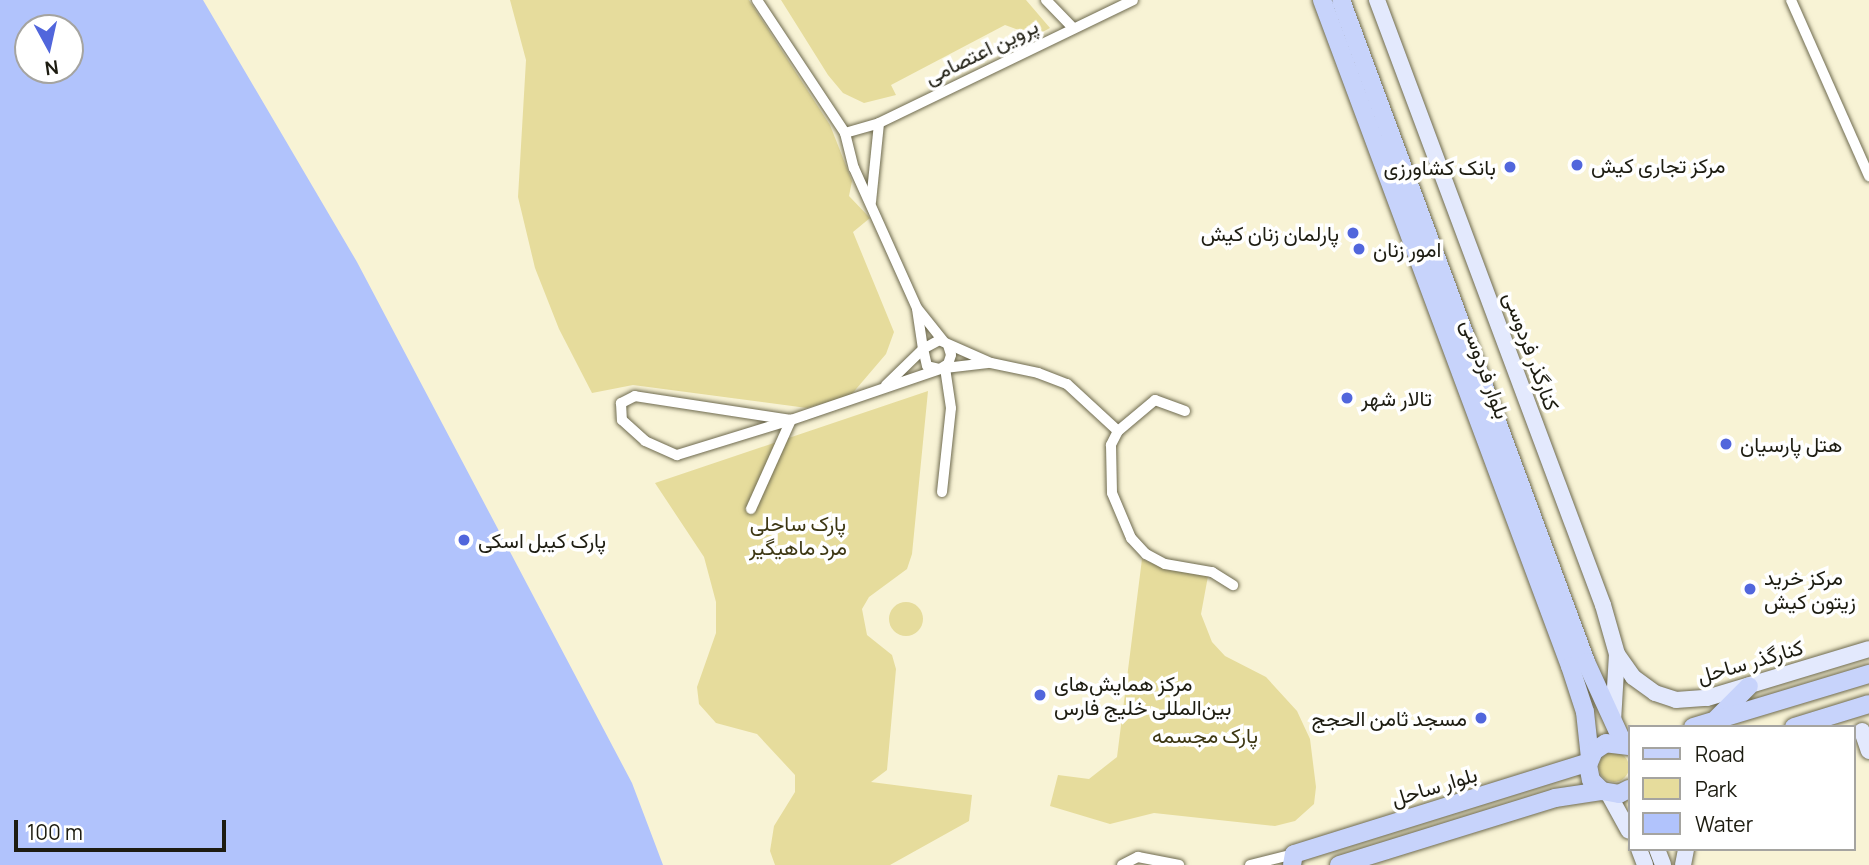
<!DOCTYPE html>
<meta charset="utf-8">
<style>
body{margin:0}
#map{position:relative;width:1869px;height:865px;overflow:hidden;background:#f8f3d5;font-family:Manrope,Vazirmatn,sans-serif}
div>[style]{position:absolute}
.green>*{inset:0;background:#e6dc9c}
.round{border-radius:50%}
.water>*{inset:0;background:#b1c3fc}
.roads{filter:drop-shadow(0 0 2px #6e6a4f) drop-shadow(0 0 2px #6e6a4f)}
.street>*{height:10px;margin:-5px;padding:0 5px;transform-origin:5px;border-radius:5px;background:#fff}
.secondary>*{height:16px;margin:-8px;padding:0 8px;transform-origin:8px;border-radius:8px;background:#e3e9fd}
.primary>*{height:18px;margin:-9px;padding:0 9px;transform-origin:9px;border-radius:9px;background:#c7d3fb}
.dots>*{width:19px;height:19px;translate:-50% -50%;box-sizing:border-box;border:4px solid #fff;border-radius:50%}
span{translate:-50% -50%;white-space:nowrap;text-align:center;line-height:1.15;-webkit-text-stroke:7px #fff;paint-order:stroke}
.street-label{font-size:21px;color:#1d1c11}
.poi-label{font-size:21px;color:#1d1c11}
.left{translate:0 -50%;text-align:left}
.right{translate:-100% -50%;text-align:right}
.park-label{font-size:21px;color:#3d3713}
.legend{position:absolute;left:1628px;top:725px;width:228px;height:126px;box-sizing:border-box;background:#fff;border:2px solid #a5a4a0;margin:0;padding:9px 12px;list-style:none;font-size:21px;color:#1d1c11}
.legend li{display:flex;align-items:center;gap:14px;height:35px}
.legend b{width:35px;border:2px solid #a5a4a0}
.north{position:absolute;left:14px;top:14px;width:70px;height:70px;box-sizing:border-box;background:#fff;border:2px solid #a5a4a0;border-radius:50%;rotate:172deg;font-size:19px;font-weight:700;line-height:28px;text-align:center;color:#1d1c11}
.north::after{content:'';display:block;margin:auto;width:24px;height:32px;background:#5166dc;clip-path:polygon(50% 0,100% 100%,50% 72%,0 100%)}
.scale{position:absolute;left:14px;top:820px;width:212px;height:32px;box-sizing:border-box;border:4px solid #1d1c11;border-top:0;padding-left:9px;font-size:21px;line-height:24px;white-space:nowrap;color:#1d1c11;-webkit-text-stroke:5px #fff;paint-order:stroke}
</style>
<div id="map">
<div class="green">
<div style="clip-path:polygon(510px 0,749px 0,830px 125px,852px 181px,849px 196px,870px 218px,853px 232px,894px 332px,886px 354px,851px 395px,807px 408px,633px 385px,592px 393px,559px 329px,535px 268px,518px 197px,526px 60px)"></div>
<div style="clip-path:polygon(781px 0,1026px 0,1050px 28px,1035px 36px,1005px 25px,891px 85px,896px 95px,864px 103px,843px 93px,828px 75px)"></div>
<div style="clip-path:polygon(928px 391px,912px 554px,907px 569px,869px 597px,862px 609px,867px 635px,892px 655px,896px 669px,887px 770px,871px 782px,972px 795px,969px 821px,890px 865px,775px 865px,770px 851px,774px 826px,795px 792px,795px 775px,757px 734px,716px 723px,699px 704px,697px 687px,716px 633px,716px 602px,704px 557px,655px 483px)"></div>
<div style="clip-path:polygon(1142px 559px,1168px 570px,1208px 576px,1201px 614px,1212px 642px,1225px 656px,1266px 677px,1297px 711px,1310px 739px,1316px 787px,1314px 804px,1295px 821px,1275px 826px,1154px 813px,1110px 824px,1050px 806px,1058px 775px,1089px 779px,1117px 757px)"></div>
<div class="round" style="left:889px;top:602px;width:34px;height:34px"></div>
<div class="round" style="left:1599px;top:752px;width:30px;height:30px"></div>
</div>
<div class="water">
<div style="clip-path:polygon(evenodd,0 0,203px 0,357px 262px,632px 783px,663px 865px,0 865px,0 0,28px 28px,70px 28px,70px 70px,28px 70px,28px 28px)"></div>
</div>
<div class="roads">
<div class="street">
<div style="left:757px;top:0;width:159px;rotate:56.5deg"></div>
<div style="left:845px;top:133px;width:36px;rotate:76deg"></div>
<div style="left:854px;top:168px;width:154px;rotate:65.8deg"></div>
<div style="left:917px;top:308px;width:43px;rotate:51.5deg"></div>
<div style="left:1046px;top:0;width:39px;rotate:46deg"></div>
<div style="left:1791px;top:0;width:193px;rotate:66.1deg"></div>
<div style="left:845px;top:133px;width:35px;rotate:-16deg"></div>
<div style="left:879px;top:123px;width:282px;rotate:-25.8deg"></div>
<div style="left:871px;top:202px;width:79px;rotate:-84.2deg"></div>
<div style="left:948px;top:345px;width:10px;rotate:73deg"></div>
<div style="left:951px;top:355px;width:9px;rotate:108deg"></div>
<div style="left:948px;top:364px;width:9px;rotate:148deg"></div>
<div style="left:940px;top:369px;width:13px;rotate:-167deg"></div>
<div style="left:927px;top:366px;width:17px;rotate:-103deg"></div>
<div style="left:923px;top:349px;width:18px;rotate:-29deg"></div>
<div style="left:939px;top:340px;width:57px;rotate:23.9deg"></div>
<div style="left:991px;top:363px;width:48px;rotate:12deg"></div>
<div style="left:1038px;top:373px;width:31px;rotate:21deg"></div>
<div style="left:1067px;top:384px;width:69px;rotate:42.7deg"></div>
<div style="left:886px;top:385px;width:52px;rotate:-44.2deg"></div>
<div style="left:923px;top:349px;width:40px;rotate:-98.5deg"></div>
<div style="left:1185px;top:411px;width:32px;rotate:-160deg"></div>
<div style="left:1155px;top:400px;width:48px;rotate:140deg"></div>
<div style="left:1118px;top:431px;width:16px;rotate:117deg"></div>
<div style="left:1111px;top:445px;width:48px;rotate:88.8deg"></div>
<div style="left:1112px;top:493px;width:49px;rotate:67.1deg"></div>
<div style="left:1131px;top:538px;width:22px;rotate:47deg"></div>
<div style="left:1146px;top:554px;width:21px;rotate:28deg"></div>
<div style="left:1165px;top:564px;width:48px;rotate:9.7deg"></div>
<div style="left:1212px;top:572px;width:25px;rotate:32deg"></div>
<div style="left:791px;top:420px;width:158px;rotate:-171.3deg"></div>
<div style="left:635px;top:396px;width:16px;rotate:153deg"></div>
<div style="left:621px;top:403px;width:17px;rotate:87deg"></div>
<div style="left:622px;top:420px;width:31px;rotate:42deg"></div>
<div style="left:645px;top:441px;width:35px;rotate:24deg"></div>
<div style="left:677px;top:455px;width:119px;rotate:-17.1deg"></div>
<div style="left:791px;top:420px;width:157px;rotate:-18.9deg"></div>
<div style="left:942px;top:492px;width:84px;rotate:-83.9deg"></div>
<div style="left:951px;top:408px;width:40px;rotate:-98.5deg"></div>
<div style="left:945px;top:368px;width:43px;rotate:-6.6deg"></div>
<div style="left:751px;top:509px;width:98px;rotate:-65.8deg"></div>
<div style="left:1122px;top:865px;width:18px;rotate:-27deg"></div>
<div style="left:1138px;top:857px;width:42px;rotate:11deg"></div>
<div style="left:1250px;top:865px;width:45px;rotate:-14deg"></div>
</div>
<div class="secondary">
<div style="left:1377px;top:0;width:646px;rotate:69.52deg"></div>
<div style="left:1603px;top:605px;width:51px;rotate:74.1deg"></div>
<div style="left:1617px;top:654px;width:67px;rotate:93.4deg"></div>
<div style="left:1617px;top:654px;width:28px;rotate:55deg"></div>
<div style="left:1633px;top:677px;width:27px;rotate:36deg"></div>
<div style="left:1655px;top:693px;width:22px;rotate:18deg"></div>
<div style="left:1676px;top:700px;width:31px;rotate:-4deg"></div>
<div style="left:1707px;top:698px;width:169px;rotate:-16.8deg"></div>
<div style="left:1862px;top:731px;width:21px;rotate:71deg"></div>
<div style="left:1608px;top:793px;width:43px;rotate:61.1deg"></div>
<div style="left:1639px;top:849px;width:17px;rotate:69deg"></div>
<div style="left:1657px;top:849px;width:17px;rotate:69deg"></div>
<div style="left:1683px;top:865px;width:16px;rotate:-79deg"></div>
</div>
<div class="primary">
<div style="left:1322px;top:0;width:711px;rotate:69.58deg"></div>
<div style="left:1570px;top:666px;width:48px;rotate:71.9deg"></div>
<div style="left:1585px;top:712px;width:46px;rotate:83.8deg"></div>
<div style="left:1341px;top:0;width:706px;rotate:69.69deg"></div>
<div style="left:1586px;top:662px;width:89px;rotate:65.4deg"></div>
<div style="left:1717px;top:718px;width:45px;rotate:-45deg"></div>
<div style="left:1693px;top:727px;width:184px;rotate:-16.8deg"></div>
<div style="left:1794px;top:727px;width:78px;rotate:-17deg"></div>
<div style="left:1629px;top:746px;width:23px;rotate:-173deg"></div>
<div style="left:1606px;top:743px;width:14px;rotate:146deg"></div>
<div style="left:1594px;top:751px;width:15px;rotate:113deg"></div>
<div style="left:1588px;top:765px;width:15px;rotate:79deg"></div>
<div style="left:1591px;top:780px;width:16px;rotate:45deg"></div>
<div style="left:1602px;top:791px;width:17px;rotate:10deg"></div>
<div style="left:1619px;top:794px;width:11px;rotate:-27deg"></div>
<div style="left:1292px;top:865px;width:11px;rotate:-80deg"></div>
<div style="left:1294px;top:854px;width:309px;rotate:-17.3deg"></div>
<div style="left:1339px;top:865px;width:226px;rotate:-17.2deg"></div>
<div style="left:1555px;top:798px;width:48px;rotate:-8.5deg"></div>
</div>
</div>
<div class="dots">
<div style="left:1577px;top:165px;background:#5166dc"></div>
<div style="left:1510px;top:167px;background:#5166dc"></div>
<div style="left:1353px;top:233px;background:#5166dc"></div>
<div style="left:1359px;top:249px;background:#5166dc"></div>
<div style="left:1347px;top:398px;background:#5166dc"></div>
<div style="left:1726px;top:444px;background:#5166dc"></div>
<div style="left:464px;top:540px;background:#5166dc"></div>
<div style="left:1750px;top:589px;background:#5166dc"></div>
<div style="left:1040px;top:695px;background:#5166dc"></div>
<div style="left:1481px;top:718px;background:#5166dc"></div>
</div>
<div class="street-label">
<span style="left:981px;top:51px;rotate:-26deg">پروین اعتصامی</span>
<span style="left:1532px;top:351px;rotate:70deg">کنارگذر فردوسی</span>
<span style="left:1486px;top:369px;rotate:70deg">بلوار فردوسی</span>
<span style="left:1750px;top:661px;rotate:-16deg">کنارگذر ساحل</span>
<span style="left:1434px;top:786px;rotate:-17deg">بلوار ساحل</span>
</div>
<div class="poi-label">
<span class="left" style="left:1591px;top:165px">مرکز تجاری کیش</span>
<span class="right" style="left:1496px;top:167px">بانک کشاورزی</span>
<span class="right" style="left:1339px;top:233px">پارلمان زنان کیش</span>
<span class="left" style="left:1373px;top:249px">امور زنان</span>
<span class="left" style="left:1361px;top:398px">تالار شهر</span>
<span class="left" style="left:1740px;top:444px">هتل پارسیان</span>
<span class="left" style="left:478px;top:540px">پارک کیبل اسکی</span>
<span class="left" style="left:1764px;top:589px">مرکز خرید<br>زیتون کیش</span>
<span class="left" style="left:1054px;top:695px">مرکز همایش‌های<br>بین‌المللی خلیج فارس</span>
<span class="right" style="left:1467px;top:718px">مسجد ثامن الحجج</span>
</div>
<div class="park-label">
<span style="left:798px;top:535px">پارک ساحلی<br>مرد ماهیگیر</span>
<span style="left:1205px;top:735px">پارک مجسمه</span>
</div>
<ul class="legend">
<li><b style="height:9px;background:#c7d3fb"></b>Road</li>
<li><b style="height:19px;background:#e6dc9c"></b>Park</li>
<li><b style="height:19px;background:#b1c3fc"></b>Water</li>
</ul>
<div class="north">N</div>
<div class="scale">100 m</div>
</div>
